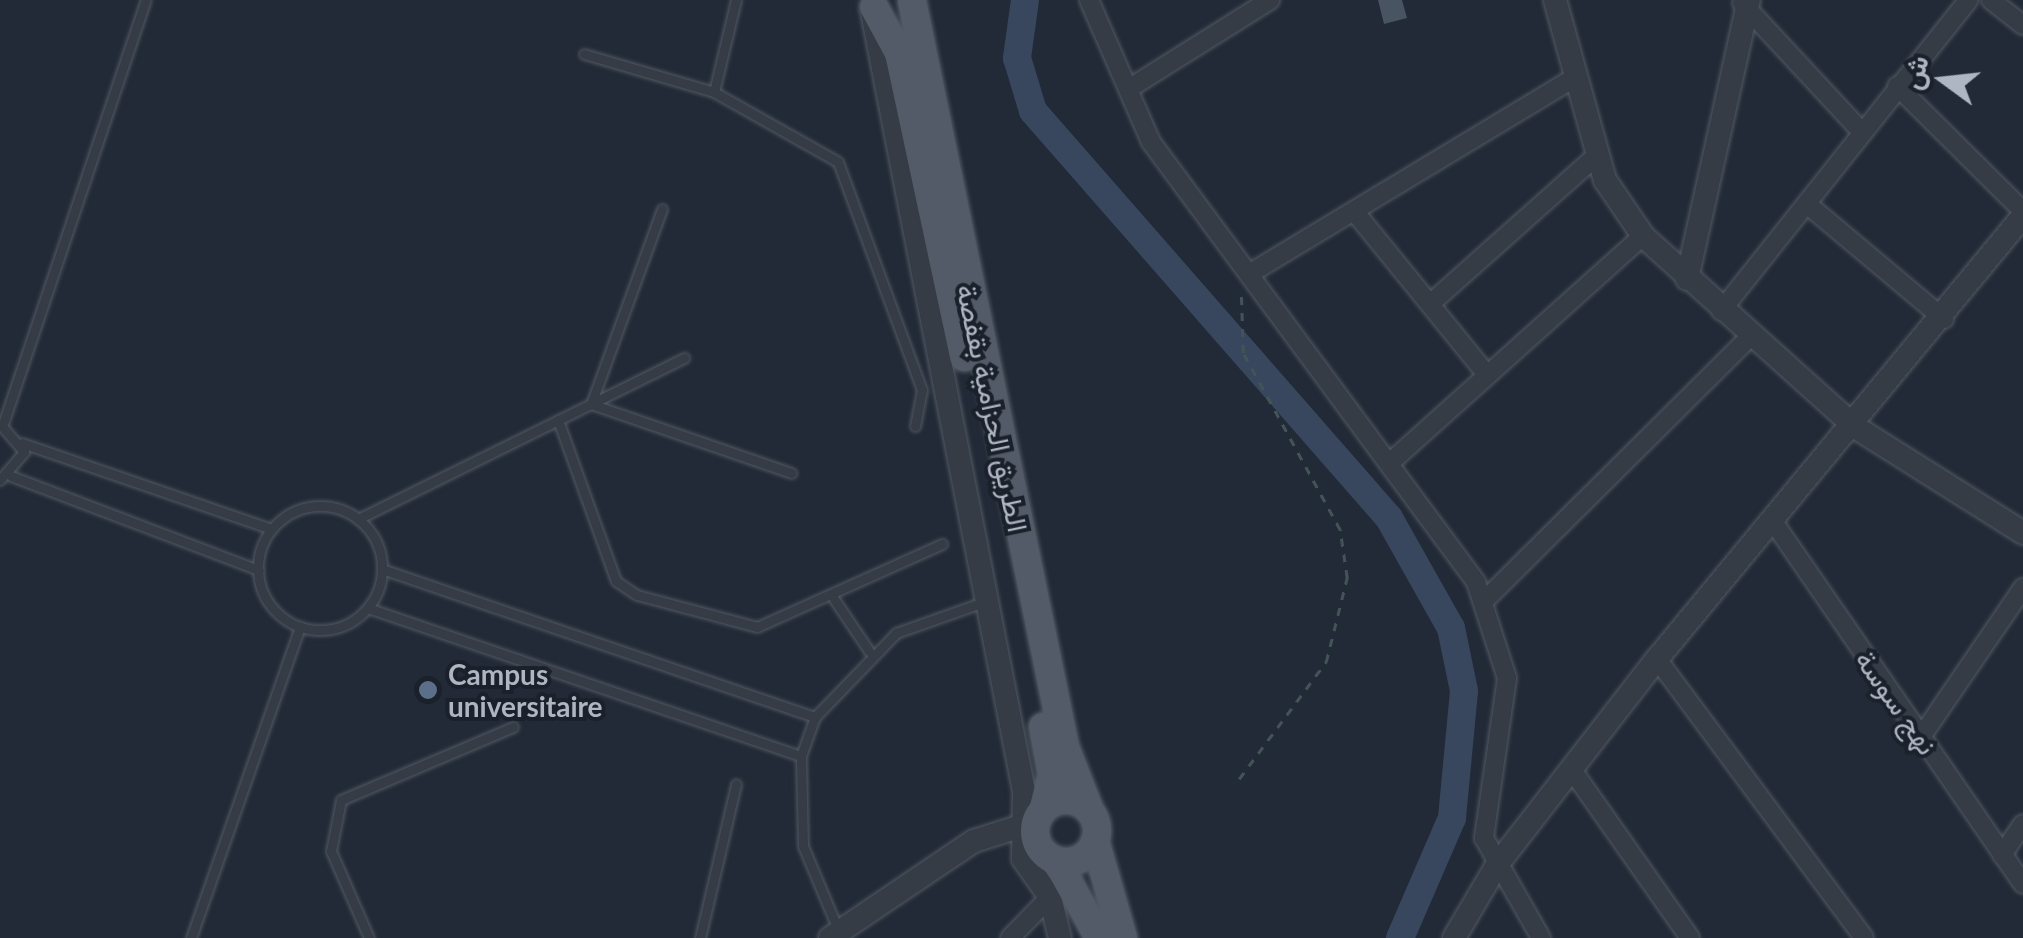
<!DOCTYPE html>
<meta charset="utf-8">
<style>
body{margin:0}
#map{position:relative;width:2023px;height:938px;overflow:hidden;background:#212a36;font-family:Lato,Vazirmatn,sans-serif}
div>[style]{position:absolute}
.river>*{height:28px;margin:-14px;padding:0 14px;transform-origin:14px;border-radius:14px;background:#38475e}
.building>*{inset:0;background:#495462}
.path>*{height:2.5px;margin-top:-1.25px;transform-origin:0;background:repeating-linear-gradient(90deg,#435456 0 8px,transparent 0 16px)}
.roads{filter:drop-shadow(0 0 2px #525964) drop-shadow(0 0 2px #525964)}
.service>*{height:9px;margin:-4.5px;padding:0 4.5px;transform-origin:4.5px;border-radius:4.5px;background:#353c46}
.service>.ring{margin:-4.5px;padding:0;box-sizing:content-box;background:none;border:9px solid #353c46;border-radius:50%}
.minor>*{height:18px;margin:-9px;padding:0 9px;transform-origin:9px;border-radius:9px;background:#353c46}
.tertiary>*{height:22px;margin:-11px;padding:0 11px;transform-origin:11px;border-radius:11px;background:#353c46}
.primary>*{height:28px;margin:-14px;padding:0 14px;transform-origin:14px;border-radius:14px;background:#525b67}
.primary>.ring{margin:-14px;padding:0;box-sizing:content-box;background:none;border:28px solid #525b67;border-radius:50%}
.dots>*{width:28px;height:28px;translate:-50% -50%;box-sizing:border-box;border:5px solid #1a212b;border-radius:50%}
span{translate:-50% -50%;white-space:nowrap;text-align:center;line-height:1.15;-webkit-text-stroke:8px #1a212b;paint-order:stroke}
.street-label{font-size:28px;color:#afb6c3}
.poi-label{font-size:28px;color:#afb6c3;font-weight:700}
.left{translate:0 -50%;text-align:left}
.north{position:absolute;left:1893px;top:30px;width:100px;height:100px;-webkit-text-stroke:8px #1a212b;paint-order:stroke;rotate:285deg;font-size:28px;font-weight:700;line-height:40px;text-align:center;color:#afb6c3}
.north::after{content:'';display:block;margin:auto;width:35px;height:45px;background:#afb6c3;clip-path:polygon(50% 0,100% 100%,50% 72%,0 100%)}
</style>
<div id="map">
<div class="river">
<div style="left:1025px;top:0;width:59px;rotate:97.9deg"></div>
<div style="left:1017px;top:58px;width:55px;rotate:73.2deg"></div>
<div style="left:1033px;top:111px;width:541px;rotate:48.82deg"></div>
<div style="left:1389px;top:518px;width:126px;rotate:60.6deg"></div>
<div style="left:1451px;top:628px;width:64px;rotate:78.3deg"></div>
<div style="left:1464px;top:691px;width:128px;rotate:95.4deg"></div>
<div style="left:1452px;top:818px;width:131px;rotate:113.4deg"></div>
</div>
<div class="building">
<div style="clip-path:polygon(1378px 0,1402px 0,1407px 18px,1384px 24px)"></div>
</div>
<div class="path">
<div style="left:1239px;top:779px;width:146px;rotate:-53.4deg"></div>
<div style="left:1326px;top:662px;width:87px;rotate:-76deg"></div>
<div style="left:1347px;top:578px;width:49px;rotate:-98.3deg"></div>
<div style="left:1340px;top:530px;width:202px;rotate:-118.7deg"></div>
<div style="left:1243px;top:353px;width:63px;rotate:-91.8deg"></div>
</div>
<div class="roads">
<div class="service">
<div style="left:584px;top:54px;width:135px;rotate:16.3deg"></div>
<div style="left:714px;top:92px;width:142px;rotate:29.4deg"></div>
<div style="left:838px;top:162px;width:243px;rotate:69.8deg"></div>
<div style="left:922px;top:390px;width:37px;rotate:101deg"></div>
<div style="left:714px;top:92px;width:95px;rotate:-76.6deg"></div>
<div style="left:662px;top:209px;width:208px;rotate:110deg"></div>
<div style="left:591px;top:404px;width:212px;rotate:19deg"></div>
<div style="left:558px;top:420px;width:171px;rotate:70.2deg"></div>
<div style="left:616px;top:581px;width:25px;rotate:34deg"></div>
<div style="left:637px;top:595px;width:124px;rotate:14.9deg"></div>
<div style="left:757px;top:627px;width:203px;rotate:-24.2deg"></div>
<div style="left:0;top:424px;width:37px;rotate:49deg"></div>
<div style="left:24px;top:452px;width:37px;rotate:131deg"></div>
<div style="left:3px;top:424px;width:447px;rotate:-71.4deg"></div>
<div style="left:22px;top:443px;width:264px;rotate:19deg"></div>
<div style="left:11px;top:476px;width:265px;rotate:20.8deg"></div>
<div class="ring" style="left:258px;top:506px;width:115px;height:115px"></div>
<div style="left:358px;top:519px;width:364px;rotate:-26.3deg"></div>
<div style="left:382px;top:569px;width:458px;rotate:18.9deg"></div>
<div style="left:834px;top:599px;width:63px;rotate:56.1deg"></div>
<div style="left:368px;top:608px;width:458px;rotate:18.9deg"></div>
<div style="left:839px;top:932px;width:93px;rotate:-112.7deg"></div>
<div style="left:803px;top:846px;width:90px;rotate:-91.3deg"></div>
<div style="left:801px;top:756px;width:41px;rotate:-70.3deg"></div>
<div style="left:815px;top:717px;width:117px;rotate:-46deg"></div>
<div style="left:896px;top:633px;width:93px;rotate:-19.4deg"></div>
<div style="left:191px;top:938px;width:330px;rotate:-70.7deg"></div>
<div style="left:369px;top:938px;width:95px;rotate:-113.6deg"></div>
<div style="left:331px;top:851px;width:52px;rotate:-78.9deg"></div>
<div style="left:341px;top:800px;width:187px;rotate:-23deg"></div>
<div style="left:700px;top:938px;width:158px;rotate:-76.8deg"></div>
</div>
<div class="minor">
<div style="left:1089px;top:0;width:155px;rotate:66.4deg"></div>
<div style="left:1151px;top:142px;width:547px;rotate:53.55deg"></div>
<div style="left:1476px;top:582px;width:101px;rotate:72.1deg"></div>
<div style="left:1507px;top:678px;width:162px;rotate:98.2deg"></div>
<div style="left:1484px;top:838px;width:115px;rotate:60.3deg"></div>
<div style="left:1991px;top:0;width:41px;rotate:38deg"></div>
<div style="left:1742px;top:3px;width:175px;rotate:47.1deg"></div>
<div style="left:1133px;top:86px;width:162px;rotate:-32.1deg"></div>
<div style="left:1897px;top:86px;width:177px;rotate:44.8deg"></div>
<div style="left:1807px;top:204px;width:179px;rotate:40deg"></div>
<div style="left:1358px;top:216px;width:205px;rotate:50.9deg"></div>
<div style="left:1249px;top:274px;width:381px;rotate:-31.1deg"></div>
<div style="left:1430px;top:304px;width:224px;rotate:-41.7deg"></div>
<div style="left:1721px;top:311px;width:397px;rotate:-51.5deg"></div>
<div style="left:1393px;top:460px;width:336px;rotate:-41.9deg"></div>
<div style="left:1772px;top:520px;width:442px;rotate:55.4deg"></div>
<div style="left:1484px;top:601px;width:375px;rotate:-44.8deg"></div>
<div style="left:1657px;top:659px;width:347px;rotate:53.4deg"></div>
<div style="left:1921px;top:737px;width:181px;rotate:-55.6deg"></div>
<div style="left:1572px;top:770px;width:205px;rotate:54.9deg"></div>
<div style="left:2002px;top:855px;width:37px;rotate:-56deg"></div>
<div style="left:1010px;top:938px;width:57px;rotate:-45.7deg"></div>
</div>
<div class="tertiary">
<div style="left:1555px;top:0;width:187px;rotate:74.5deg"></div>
<div style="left:1605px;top:180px;width:68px;rotate:55.8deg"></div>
<div style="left:1643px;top:236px;width:285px;rotate:42deg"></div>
<div style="left:1855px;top:427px;width:199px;rotate:32.2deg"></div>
<div style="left:871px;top:7px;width:799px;rotate:78.96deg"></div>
<div style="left:1024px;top:791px;width:68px;rotate:90.8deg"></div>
<div style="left:1023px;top:859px;width:47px;rotate:54.6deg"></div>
<div style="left:1050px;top:897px;width:42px;rotate:76.3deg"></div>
<div style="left:1687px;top:279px;width:286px;rotate:-77.5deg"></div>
<div style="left:830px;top:938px;width:174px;rotate:-34deg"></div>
<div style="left:974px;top:841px;width:63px;rotate:-17.6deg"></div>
<div style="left:1454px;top:938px;width:85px;rotate:-59.5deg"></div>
<div style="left:1497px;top:865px;width:261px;rotate:-52.2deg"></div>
<div style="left:1657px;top:659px;width:575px;rotate:-50.44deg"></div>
</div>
<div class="primary">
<div style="left:912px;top:1px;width:762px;rotate:78.41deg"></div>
<div style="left:1065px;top:747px;width:69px;rotate:68.7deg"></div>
<div style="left:874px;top:7px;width:52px;rotate:61.5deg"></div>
<div style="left:899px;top:53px;width:311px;rotate:77.9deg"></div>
<div style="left:1043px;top:727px;width:49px;rotate:79.4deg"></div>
<div style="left:1052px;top:775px;width:36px;rotate:104deg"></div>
<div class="ring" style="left:1035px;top:800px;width:34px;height:34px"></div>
<div style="left:1095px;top:841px;width:101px;rotate:73.9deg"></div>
<div style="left:1057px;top:861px;width:88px;rotate:61.4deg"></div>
</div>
</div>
<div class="dots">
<div style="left:428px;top:690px;background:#5c6f8a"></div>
</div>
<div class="street-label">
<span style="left:993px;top:408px;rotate:78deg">الطريق الحزامية بقفصة</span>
<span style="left:1897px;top:702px;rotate:55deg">نهج سوسة</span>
</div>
<div class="poi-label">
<span class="left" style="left:448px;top:690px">Campus<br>universitaire</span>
</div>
<div class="north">ش</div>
</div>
